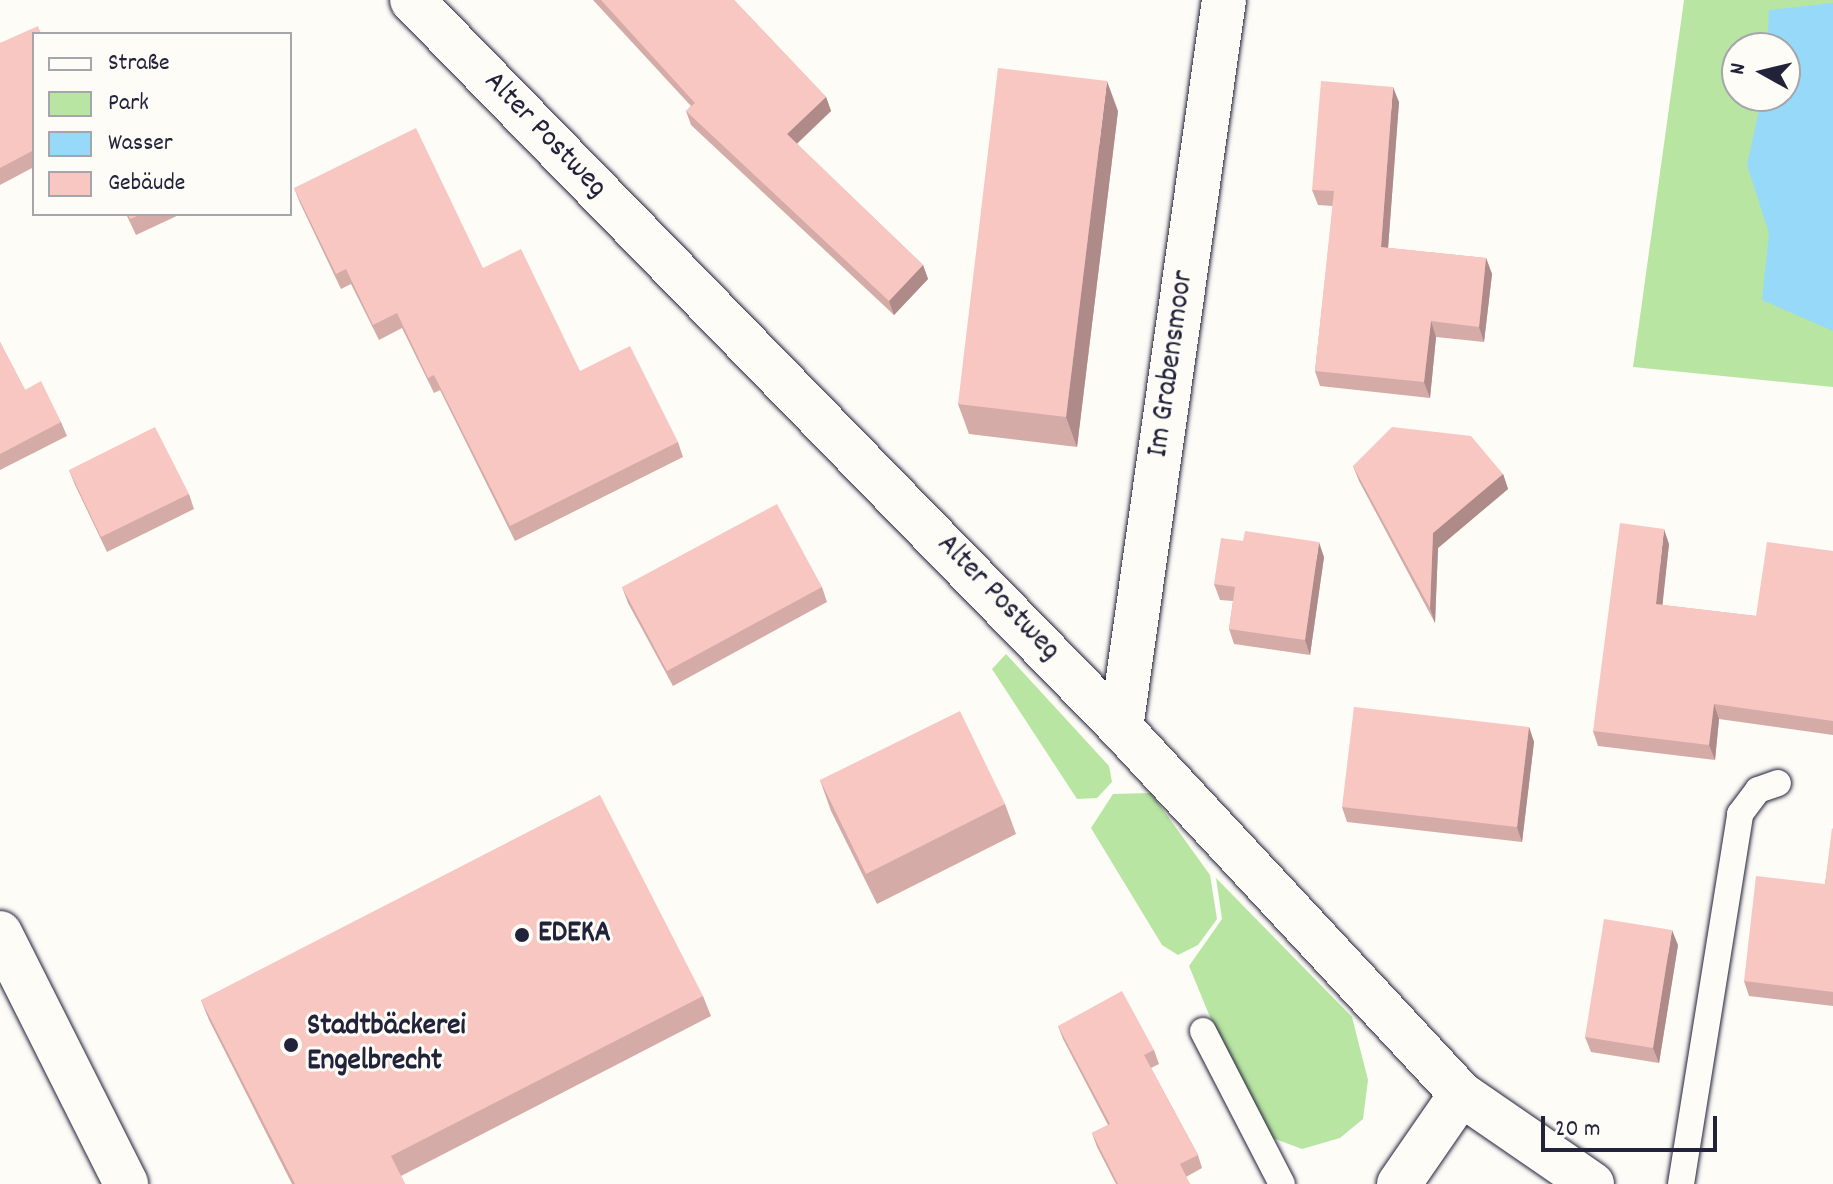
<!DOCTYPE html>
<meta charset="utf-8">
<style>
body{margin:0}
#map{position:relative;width:1833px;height:1184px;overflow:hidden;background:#fdfcf7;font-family:Dekko,sans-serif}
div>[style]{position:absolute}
.green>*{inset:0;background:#b8e5a2}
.water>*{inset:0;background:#97d9f9}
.roads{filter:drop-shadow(0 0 2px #22223b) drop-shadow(0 0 2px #22223b)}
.service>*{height:26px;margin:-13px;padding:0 13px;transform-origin:13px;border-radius:13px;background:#fdfcf7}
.minor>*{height:44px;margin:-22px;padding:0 22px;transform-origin:22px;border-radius:22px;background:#fdfcf7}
.tertiary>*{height:44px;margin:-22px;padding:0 22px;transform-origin:22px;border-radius:22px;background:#fdfcf7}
.wall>*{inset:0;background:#d5aba7}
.shaded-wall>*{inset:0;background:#ae8b88}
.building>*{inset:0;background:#f8c7c2}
.dots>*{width:22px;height:22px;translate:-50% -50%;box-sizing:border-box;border:4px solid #fdfcf7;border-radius:50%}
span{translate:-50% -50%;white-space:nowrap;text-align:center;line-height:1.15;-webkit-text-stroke:6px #fdfcf7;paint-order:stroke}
.street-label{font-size:30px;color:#22223b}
.poi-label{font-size:30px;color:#22223b;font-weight:700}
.left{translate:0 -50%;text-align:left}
.legend{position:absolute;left:32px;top:32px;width:260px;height:184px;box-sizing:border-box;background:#fdfcf7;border:2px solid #a5a5ac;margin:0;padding:10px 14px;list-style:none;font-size:24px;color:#22223b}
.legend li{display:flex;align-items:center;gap:16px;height:40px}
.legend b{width:40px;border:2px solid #a5a5ac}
.north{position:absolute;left:1721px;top:32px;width:80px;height:80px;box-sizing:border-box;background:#fdfcf7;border:2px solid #a5a5ac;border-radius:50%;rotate:278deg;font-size:22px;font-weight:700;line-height:32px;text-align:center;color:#22223b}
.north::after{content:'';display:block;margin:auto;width:28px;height:36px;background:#22223b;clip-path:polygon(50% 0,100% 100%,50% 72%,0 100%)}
.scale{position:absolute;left:1541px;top:1116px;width:176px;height:36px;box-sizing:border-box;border:4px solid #22223b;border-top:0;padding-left:10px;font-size:24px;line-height:28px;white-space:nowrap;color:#22223b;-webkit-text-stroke:6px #fdfcf7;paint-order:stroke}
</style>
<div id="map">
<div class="green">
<div style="clip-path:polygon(evenodd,1684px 0,1833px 0,1833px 387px,1633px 367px,1684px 0,1737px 48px,1785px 48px,1785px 96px,1737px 96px,1737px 48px)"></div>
<div style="clip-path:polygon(1006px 654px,1109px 766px,1112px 782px,1097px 798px,1077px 799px,992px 669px)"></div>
<div style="clip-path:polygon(1151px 793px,1210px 875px,1217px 919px,1198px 945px,1178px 955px,1162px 945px,1091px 828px,1113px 794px)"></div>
<div style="clip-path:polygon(1216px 878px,1352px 1017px,1368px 1080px,1363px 1119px,1340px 1138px,1302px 1149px,1267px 1136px,1234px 1075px,1189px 966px,1222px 919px)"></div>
</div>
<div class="water">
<div style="clip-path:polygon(1833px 3px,1833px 331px,1762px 300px,1769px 233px,1747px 165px,1762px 96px,1785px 96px,1785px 48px,1767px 48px,1769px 10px)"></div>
</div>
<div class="roads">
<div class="service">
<div style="left:1203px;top:1031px;width:172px;rotate:62.7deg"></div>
<div style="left:1681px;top:1184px;width:375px;rotate:-80.9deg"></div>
<div style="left:1740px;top:814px;width:30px;rotate:-53deg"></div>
<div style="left:1758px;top:790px;width:21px;rotate:-19deg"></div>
</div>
<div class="minor">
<div style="left:412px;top:0;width:1016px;rotate:45.76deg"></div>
<div style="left:1121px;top:728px;width:500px;rotate:47.1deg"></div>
<div style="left:1461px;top:1094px;width:159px;rotate:34.5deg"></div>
<div style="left:1121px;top:728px;width:735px;rotate:-81.95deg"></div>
<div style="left:1399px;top:1184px;width:109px;rotate:-55.4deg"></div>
</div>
<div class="tertiary">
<div style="left:0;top:933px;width:281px;rotate:63.3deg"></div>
</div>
</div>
<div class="wall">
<div style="clip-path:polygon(593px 0,734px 0,826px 97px,831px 111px,797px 144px,923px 265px,928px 279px,894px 315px,691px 125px,686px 111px,691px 106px)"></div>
<div style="clip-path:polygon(34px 34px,34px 167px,0 185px,0 43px)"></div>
<div style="clip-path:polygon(1399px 102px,1388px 248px,1486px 258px,1492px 274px,1484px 342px,1436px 337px,1430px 398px,1320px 386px,1315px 371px,1333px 206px,1318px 205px,1312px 190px)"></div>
<div style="clip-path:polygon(1118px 111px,1077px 447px,969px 434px,958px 404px)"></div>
<div style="clip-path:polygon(294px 188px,483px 268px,580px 371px,678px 442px,683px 457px,515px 541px,440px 390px,434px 393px,402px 328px,379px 340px,351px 284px,341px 289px,300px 203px)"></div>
<div style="clip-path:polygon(126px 214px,181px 214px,136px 235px)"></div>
<div style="clip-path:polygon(0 342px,25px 390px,61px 422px,67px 436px,0 470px)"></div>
<div style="clip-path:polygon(1353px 466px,1503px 474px,1508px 489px,1438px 548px,1435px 623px,1359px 481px)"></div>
<div style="clip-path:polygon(69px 470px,189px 494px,194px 509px,107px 552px,75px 485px)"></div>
<div style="clip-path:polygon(1669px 544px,1662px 605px,1756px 616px,1833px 551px,1833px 735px,1719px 719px,1715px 760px,1598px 746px,1593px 731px)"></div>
<div style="clip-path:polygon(1324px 557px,1310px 655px,1234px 644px,1229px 629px,1233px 601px,1220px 600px,1214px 584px)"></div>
<div style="clip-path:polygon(622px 587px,822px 587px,827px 602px,673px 686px,628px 603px)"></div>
<div style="clip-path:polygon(1529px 727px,1534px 742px,1522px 842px,1347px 822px,1342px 807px)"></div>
<div style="clip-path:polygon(820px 780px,1005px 804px,1016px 834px,877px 904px,831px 811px)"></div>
<div style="clip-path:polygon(1833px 829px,1833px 1006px,1749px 996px,1744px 981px,1825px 884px)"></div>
<div style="clip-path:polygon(1678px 945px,1659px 1063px,1591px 1052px,1585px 1037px)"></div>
<div style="clip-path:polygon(703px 996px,711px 1016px,401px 1176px,405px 1184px,292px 1184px,209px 1020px,201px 1000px)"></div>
<div style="clip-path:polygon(1058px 1026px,1154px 1050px,1159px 1064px,1151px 1068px,1198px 1155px,1202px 1168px,1186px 1177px,1190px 1184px,1116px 1184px,1097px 1147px,1092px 1133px,1108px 1125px,1063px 1039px)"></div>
</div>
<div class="shaded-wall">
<div style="clip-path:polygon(1107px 81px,1118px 111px,1077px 447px,1066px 417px)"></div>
<div style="clip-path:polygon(1393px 87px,1399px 102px,1387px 262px,1381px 247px)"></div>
<div style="clip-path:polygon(826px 97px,831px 111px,792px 148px,787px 134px)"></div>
<div style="clip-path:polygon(1486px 258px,1492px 274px,1484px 342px,1479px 327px)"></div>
<div style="clip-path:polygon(923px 265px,928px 279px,894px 315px,889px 301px)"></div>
<div style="clip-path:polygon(1431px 321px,1436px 337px,1430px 398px,1424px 382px)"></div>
<div style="clip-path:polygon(1503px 474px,1508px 489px,1438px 548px,1435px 623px,1430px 608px,1433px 533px)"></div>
<div style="clip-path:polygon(1664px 529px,1669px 544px,1661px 619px,1656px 604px)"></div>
<div style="clip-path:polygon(1319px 542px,1324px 557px,1310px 655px,1305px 640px)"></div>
<div style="clip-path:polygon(1714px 704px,1719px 719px,1715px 760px,1709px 745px)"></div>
<div style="clip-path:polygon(1529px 727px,1534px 742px,1522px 842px,1517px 827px)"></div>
<div style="clip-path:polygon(1672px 930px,1678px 945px,1659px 1063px,1653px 1048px)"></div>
</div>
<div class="building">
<div style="clip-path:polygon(601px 0,734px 0,826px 97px,787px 134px,923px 265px,889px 301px,686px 111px,695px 103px)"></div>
<div style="clip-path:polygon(38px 26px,41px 34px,34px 34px,34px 150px,0 168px,0 43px)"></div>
<div style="clip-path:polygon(998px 68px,1107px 81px,1066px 417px,958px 404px)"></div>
<div style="clip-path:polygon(1321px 81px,1393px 87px,1381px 247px,1486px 258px,1479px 327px,1431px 321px,1424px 382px,1315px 371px,1334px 191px,1312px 190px)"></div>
<div style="clip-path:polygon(416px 128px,483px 268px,521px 249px,580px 371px,630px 346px,678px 442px,510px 526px,434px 375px,428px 378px,397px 313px,373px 325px,346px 269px,336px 274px,294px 188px)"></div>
<div style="clip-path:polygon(128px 214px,142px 214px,130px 219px)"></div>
<div style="clip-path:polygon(0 342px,25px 390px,41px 381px,61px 422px,0 454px)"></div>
<div style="clip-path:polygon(155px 427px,189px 494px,101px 537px,69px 470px)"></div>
<div style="clip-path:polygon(1392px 427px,1471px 436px,1503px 474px,1433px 533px,1430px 608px,1353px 466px)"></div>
<div style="clip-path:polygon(777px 504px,822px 587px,667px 671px,622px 587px)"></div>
<div style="clip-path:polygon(1620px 523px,1664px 529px,1656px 604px,1756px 616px,1767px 542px,1833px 551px,1833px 721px,1714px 704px,1709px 745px,1593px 731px)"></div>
<div style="clip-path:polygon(1245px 531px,1319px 542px,1305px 640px,1229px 629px,1235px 587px,1214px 584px,1221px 538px,1243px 541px)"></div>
<div style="clip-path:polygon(1354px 707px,1529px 727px,1517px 827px,1342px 807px)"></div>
<div style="clip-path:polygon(960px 711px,1005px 804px,866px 874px,820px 780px)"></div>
<div style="clip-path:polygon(600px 795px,703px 996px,391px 1156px,405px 1184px,295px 1184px,201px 1000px)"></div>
<div style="clip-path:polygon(1832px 828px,1833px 829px,1833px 992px,1744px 981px,1756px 876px,1825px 884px)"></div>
<div style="clip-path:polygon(1604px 919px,1672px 930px,1653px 1048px,1585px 1037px)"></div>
<div style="clip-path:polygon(1122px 991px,1154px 1050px,1144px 1055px,1198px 1155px,1180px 1164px,1190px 1184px,1118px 1184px,1092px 1133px,1110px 1124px,1058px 1026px)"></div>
</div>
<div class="dots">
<div style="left:522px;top:935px;background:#22223b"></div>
<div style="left:291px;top:1045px;background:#22223b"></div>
</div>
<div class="street-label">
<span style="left:544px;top:136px;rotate:46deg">Alter Postweg</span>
<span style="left:1173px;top:364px;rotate:-82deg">Im Grabensmoor</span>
<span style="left:997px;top:599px;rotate:46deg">Alter Postweg</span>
</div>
<div class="poi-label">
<span class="left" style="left:538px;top:935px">EDEKA</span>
<span class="left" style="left:307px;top:1045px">Stadtbäckerei<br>Engelbrecht</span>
</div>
<ul class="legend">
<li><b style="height:10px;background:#fdfcf7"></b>Straße</li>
<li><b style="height:22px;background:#b8e5a2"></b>Park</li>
<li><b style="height:22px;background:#97d9f9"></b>Wasser</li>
<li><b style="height:22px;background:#f8c7c2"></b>Gebäude</li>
</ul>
<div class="north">N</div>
<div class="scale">20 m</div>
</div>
